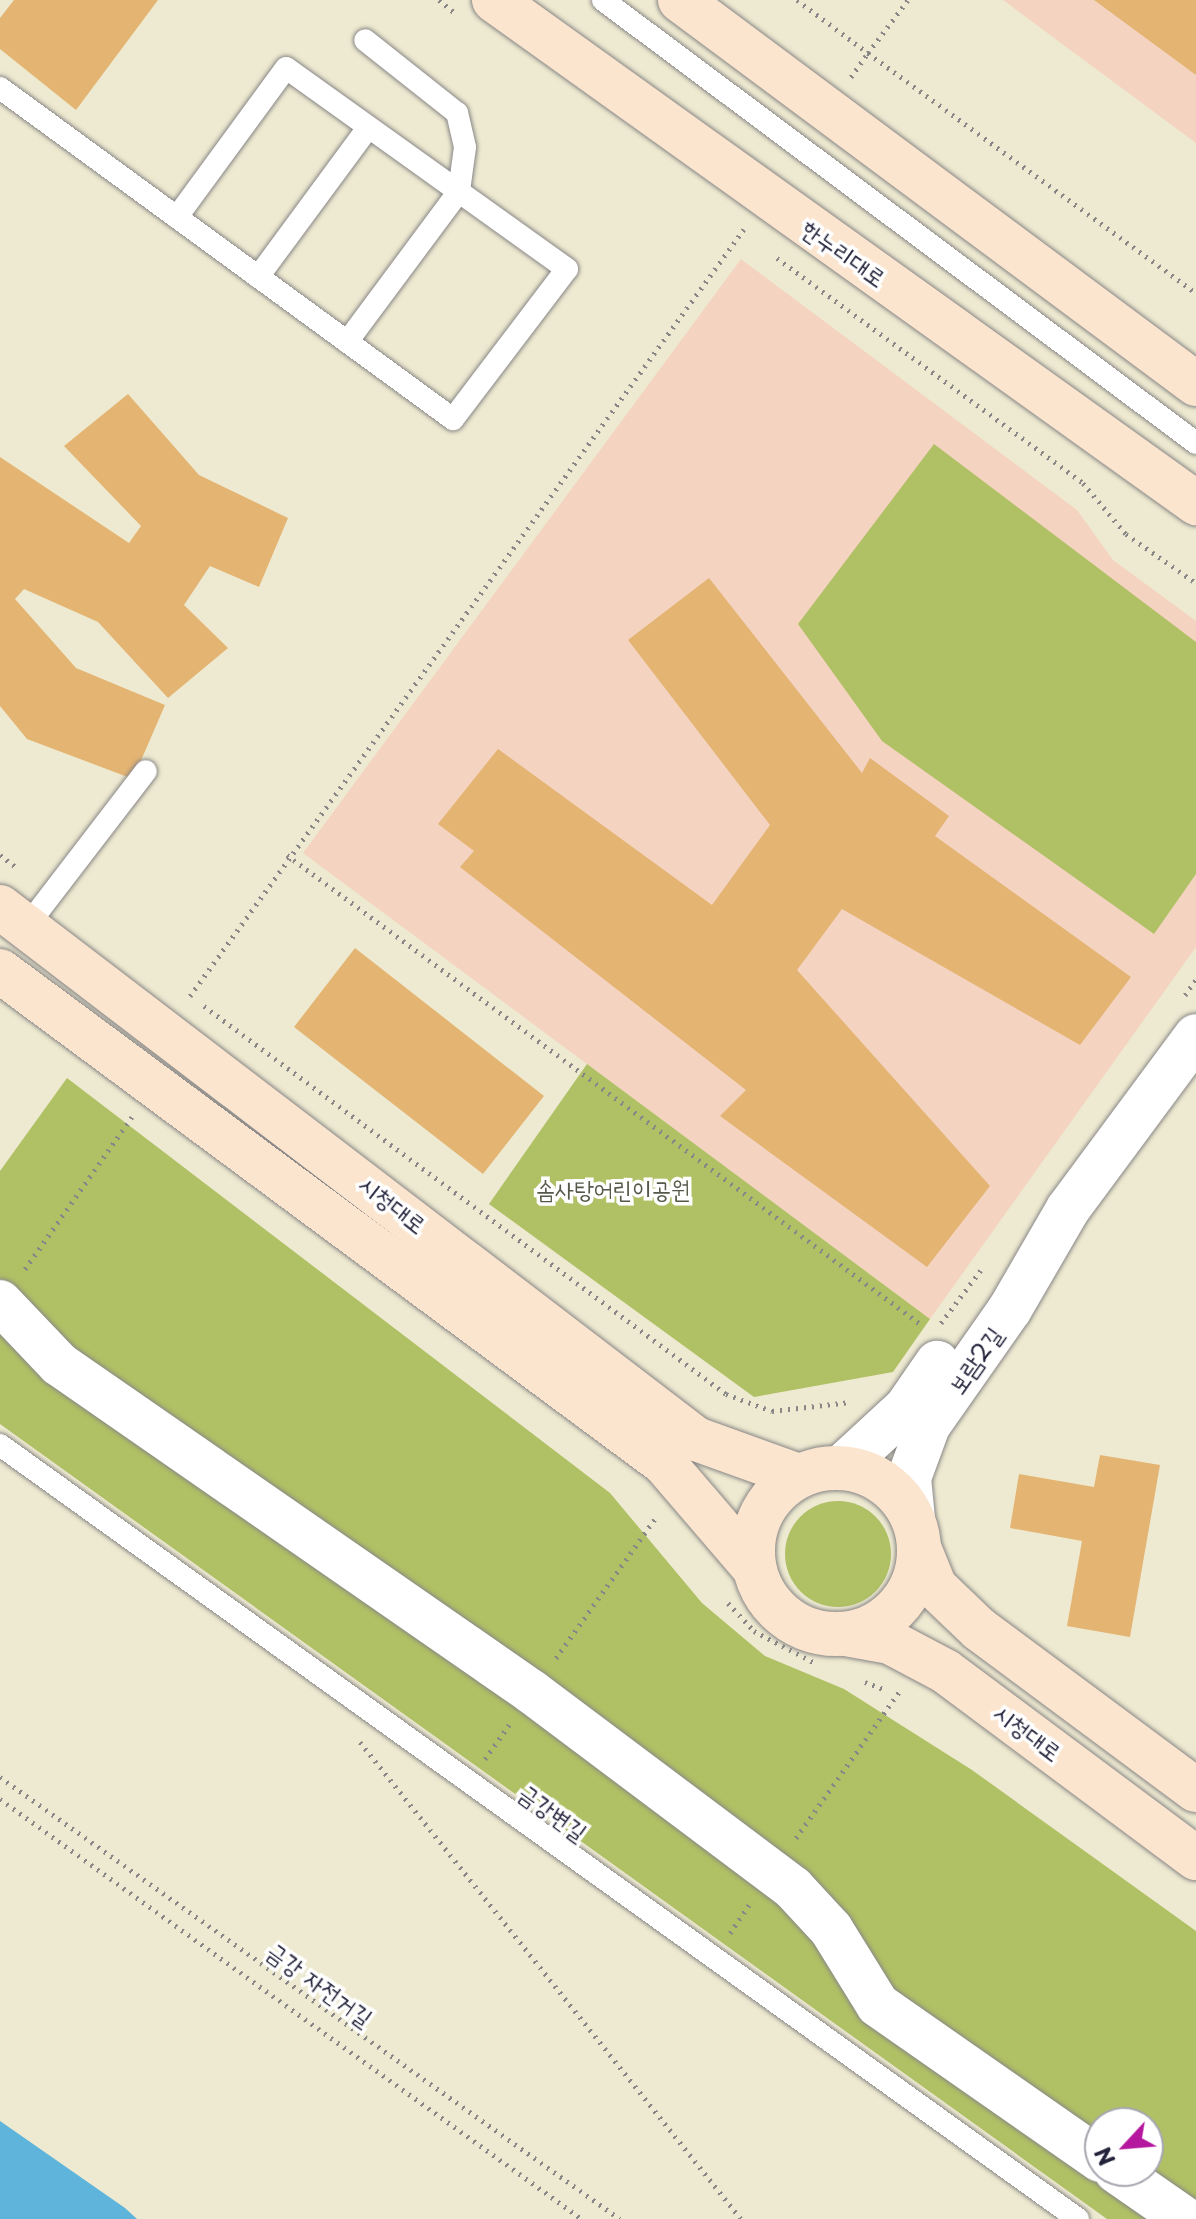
<!DOCTYPE html>
<meta charset="utf-8">
<style>
body{margin:0}
#map{position:relative;width:1196px;height:2219px;overflow:hidden;background:#eeead1;font-family:"Playpen Sans","Poor Story",sans-serif}
div>[style]{position:absolute}
.built>*{inset:0;background:#f4d3c0}
.green>*{inset:0;background:#b0c064}
.round{border-radius:50%}
.water>*{inset:0;background:#5eb4db}
.building>*{inset:0;background:#e4b472}
.path>*{height:5px;margin-top:-2.5px;transform-origin:0;background:repeating-linear-gradient(90deg,#888686 0 2px,transparent 0 8px)}
.roads{filter:drop-shadow(0 0 2px #888686) drop-shadow(0 0 2px #888686)}
.lane>*{height:22px;margin:-11px;padding:0 11px;transform-origin:11px;border-radius:11px;background:#fff}
.street>*{height:44px;margin:-22px;padding:0 22px;transform-origin:22px;border-radius:22px;background:#fff}
.secondary>*{height:44px;margin:-22px;padding:0 22px;transform-origin:22px;border-radius:22px;background:#fbe5cf}
.secondary>.ring{margin:-22px;padding:0;box-sizing:content-box;background:none;border:44px solid #fbe5cf;border-radius:50%}
span{translate:-50% -50%;white-space:nowrap;text-align:center;line-height:1.15;-webkit-text-stroke:7px #fff;paint-order:stroke}
.street-label{font-size:24px;color:#22223b}
.park-label{font-size:24px;color:#545949}
.north{position:absolute;left:1084px;top:2107px;width:80px;height:80px;box-sizing:border-box;background:#fff;border:2px solid #a7a7b1;border-radius:50%;rotate:244deg;font-size:22px;font-weight:700;line-height:32px;text-align:center;color:#22223b}
.north::after{content:'';display:block;margin:auto;width:28px;height:36px;background:#b5179e;clip-path:polygon(50% 0,100% 100%,50% 72%,0 100%)}
</style>
<div id="map">
<div class="built">
<div style="clip-path:polygon(1003px 0,1196px 0,1196px 143px)"></div>
<div style="clip-path:polygon(741px 259px,1077px 510px,1113px 560px,1196px 621px,1196px 947px,930px 1319px,303px 853px)"></div>
</div>
<div class="green">
<div style="clip-path:polygon(934px 444px,1196px 642px,1196px 874px,1154px 934px,882px 741px,798px 624px)"></div>
<div style="clip-path:polygon(587px 1064px,930px 1319px,893px 1372px,754px 1397px,489px 1204px)"></div>
<div style="clip-path:polygon(evenodd,67px 1078px,610px 1493px,702px 1603px,765px 1656px,844px 1689px,972px 1770px,1196px 1931px,1196px 2219px,1107px 2219px,0 1424px,0 1171px,67px 1078px,1100px 2123px,1148px 2123px,1148px 2171px,1100px 2171px,1100px 2123px)"></div>
<div class="round" style="left:785px;top:1501px;width:106px;height:106px"></div>
</div>
<div class="water">
<div style="clip-path:polygon(0 2121px,125px 2208px,137px 2219px,0 2219px)"></div>
</div>
<div class="building">
<div style="clip-path:polygon(14px 0,158px 0,76px 110px,0 49px,0 18px)"></div>
<div style="clip-path:polygon(1094px 0,1196px 0,1196px 75px)"></div>
<div style="clip-path:polygon(128px 394px,199px 475px,288px 518px,259px 587px,210px 566px,184px 605px,228px 648px,168px 698px,98px 622px,24px 589px,15px 599px,76px 668px,165px 705px,133px 779px,27px 739px,0 706px,0 457px,129px 543px,141px 526px,64px 446px)"></div>
<div style="clip-path:polygon(709px 578px,862px 773px,870px 758px,949px 816px,935px 836px,1131px 977px,1080px 1045px,842px 909px,797px 970px,990px 1186px,927px 1267px,720px 1116px,746px 1090px,460px 867px,474px 851px,438px 824px,498px 749px,712px 905px,770px 825px,628px 640px)"></div>
<div style="clip-path:polygon(355px 948px,544px 1096px,483px 1174px,294px 1027px)"></div>
<div style="clip-path:polygon(1100px 1455px,1160px 1465px,1130px 1637px,1067px 1626px,1082px 1541px,1010px 1528px,1019px 1474px,1094px 1487px)"></div>
</div>
<div class="path">
<div style="left:439px;top:0;width:19px;rotate:39deg"></div>
<div style="left:797px;top:0;width:89px;rotate:36.7deg"></div>
<div style="left:868px;top:53px;width:66px;rotate:-53deg"></div>
<div style="left:851px;top:77px;width:29px;rotate:-55deg"></div>
<div style="left:868px;top:53px;width:406px;rotate:36.2deg"></div>
<div style="left:777px;top:258px;width:380px;rotate:36.3deg"></div>
<div style="left:1083px;top:483px;width:67px;rotate:49.9deg"></div>
<div style="left:1126px;top:534px;width:85px;rotate:35deg"></div>
<div style="left:0;top:855px;width:20px;rotate:37deg"></div>
<div style="left:287px;top:855px;width:791px;rotate:36.52deg"></div>
<div style="left:1185px;top:995px;width:19px;rotate:-54deg"></div>
<div style="left:190px;top:996px;width:946px;rotate:-54.16deg"></div>
<div style="left:204px;top:1006px;width:650px;rotate:36.62deg"></div>
<div style="left:726px;top:1394px;width:49px;rotate:20.3deg"></div>
<div style="left:772px;top:1411px;width:79px;rotate:-6.6deg"></div>
<div style="left:25px;top:1269px;width:186px;rotate:-54.9deg"></div>
<div style="left:941px;top:1323px;width:66px;rotate:-53deg"></div>
<div style="left:728px;top:1603px;width:38px;rotate:47deg"></div>
<div style="left:754px;top:1631px;width:69px;rotate:27.7deg"></div>
<div style="left:556px;top:1658px;width:174px;rotate:-54.6deg"></div>
<div style="left:865px;top:1682px;width:22px;rotate:21deg"></div>
<div style="left:360px;top:1742px;width:610px;rotate:51.38deg"></div>
<div style="left:485px;top:1759px;width:42px;rotate:-54.8deg"></div>
<div style="left:0;top:1777px;width:761px;rotate:35.49deg"></div>
<div style="left:0;top:1799px;width:718px;rotate:35.82deg"></div>
<div style="left:796px;top:1838px;width:179px;rotate:-54.8deg"></div>
<div style="left:730px;top:1933px;width:34px;rotate:-56deg"></div>
</div>
<div class="roads">
<div class="lane">
<div style="left:603px;top:0;width:740px;rotate:36.76deg"></div>
<div style="left:0;top:88px;width:561px;rotate:36.16deg"></div>
<div style="left:453px;top:419px;width:188px;rotate:-52.8deg"></div>
<div style="left:567px;top:269px;width:345px;rotate:-144.4deg"></div>
<div style="left:286px;top:68px;width:185px;rotate:126.2deg"></div>
<div style="left:258px;top:277px;width:184px;rotate:-53.6deg"></div>
<div style="left:347px;top:342px;width:188px;rotate:-53.4deg"></div>
<div style="left:459px;top:191px;width:44px;rotate:-82.2deg"></div>
<div style="left:465px;top:147px;width:35px;rotate:-103deg"></div>
<div style="left:457px;top:113px;width:117px;rotate:-141.6deg"></div>
<div style="left:27px;top:926px;width:195px;rotate:-52.5deg"></div>
<div style="left:0;top:1445px;width:1327px;rotate:35.68deg"></div>
</div>
<div class="street">
<div style="left:0;top:1302px;width:86px;rotate:46.4deg"></div>
<div style="left:59px;top:1364px;width:576px;rotate:34.74deg"></div>
<div style="left:532px;top:1692px;width:326px;rotate:36.9deg"></div>
<div style="left:793px;top:1888px;width:56px;rotate:47.2deg"></div>
<div style="left:831px;top:1929px;width:89px;rotate:58.3deg"></div>
<div style="left:878px;top:2005px;width:271px;rotate:34.9deg"></div>
<div style="left:842px;top:1467px;width:87px;rotate:-42.7deg"></div>
<div style="left:906px;top:1408px;width:55px;rotate:-55.4deg"></div>
<div style="left:913px;top:1519px;width:41px;rotate:-95.6deg"></div>
<div style="left:909px;top:1478px;width:55px;rotate:-69.9deg"></div>
<div style="left:928px;top:1426px;width:143px;rotate:-55deg"></div>
<div style="left:1010px;top:1309px;width:116px;rotate:-59.9deg"></div>
<div style="left:1068px;top:1209px;width:215px;rotate:-53.5deg"></div>
<div style="left:1116px;top:2171px;width:84px;rotate:34.8deg"></div>
</div>
<div class="secondary">
<div style="left:494px;top:0;width:864px;rotate:35.62deg"></div>
<div style="left:680px;top:0;width:643px;rotate:36.66deg"></div>
<div style="left:0;top:907px;width:876px;rotate:37.39deg"></div>
<div style="left:696px;top:1439px;width:109px;rotate:19.8deg"></div>
<div style="left:0;top:971px;width:826px;rotate:36.54deg"></div>
<div style="left:664px;top:1463px;width:138px;rotate:49.4deg"></div>
<div class="ring" style="left:753px;top:1468px;width:122px;height:122px"></div>
<div style="left:920px;top:1550px;width:40px;rotate:68deg"></div>
<div style="left:935px;top:1587px;width:61px;rotate:43.7deg"></div>
<div style="left:979px;top:1629px;width:270px;rotate:36.6deg"></div>
<div style="left:846px;top:1634px;width:45px;rotate:10.3deg"></div>
<div style="left:890px;top:1642px;width:62px;rotate:27.8deg"></div>
<div style="left:945px;top:1671px;width:313px;rotate:36.7deg"></div>
</div>
</div>
<div class="street-label">
<span style="left:844px;top:253px;rotate:35deg">한누리대로</span>
<span style="left:393px;top:1204px;rotate:38deg">시청대로</span>
<span style="left:975px;top:1360px;rotate:-55deg">보람2길</span>
<span style="left:1028px;top:1732px;rotate:37deg">시청대로</span>
<span style="left:553px;top:1812px;rotate:36deg">금강변길</span>
<span style="left:320px;top:1984px;rotate:36deg">금강 자전거길</span>
</div>
<div class="park-label">
<span style="left:613px;top:1189px">솜사탕어린이공원</span>
</div>
<div class="north">N</div>
</div>
